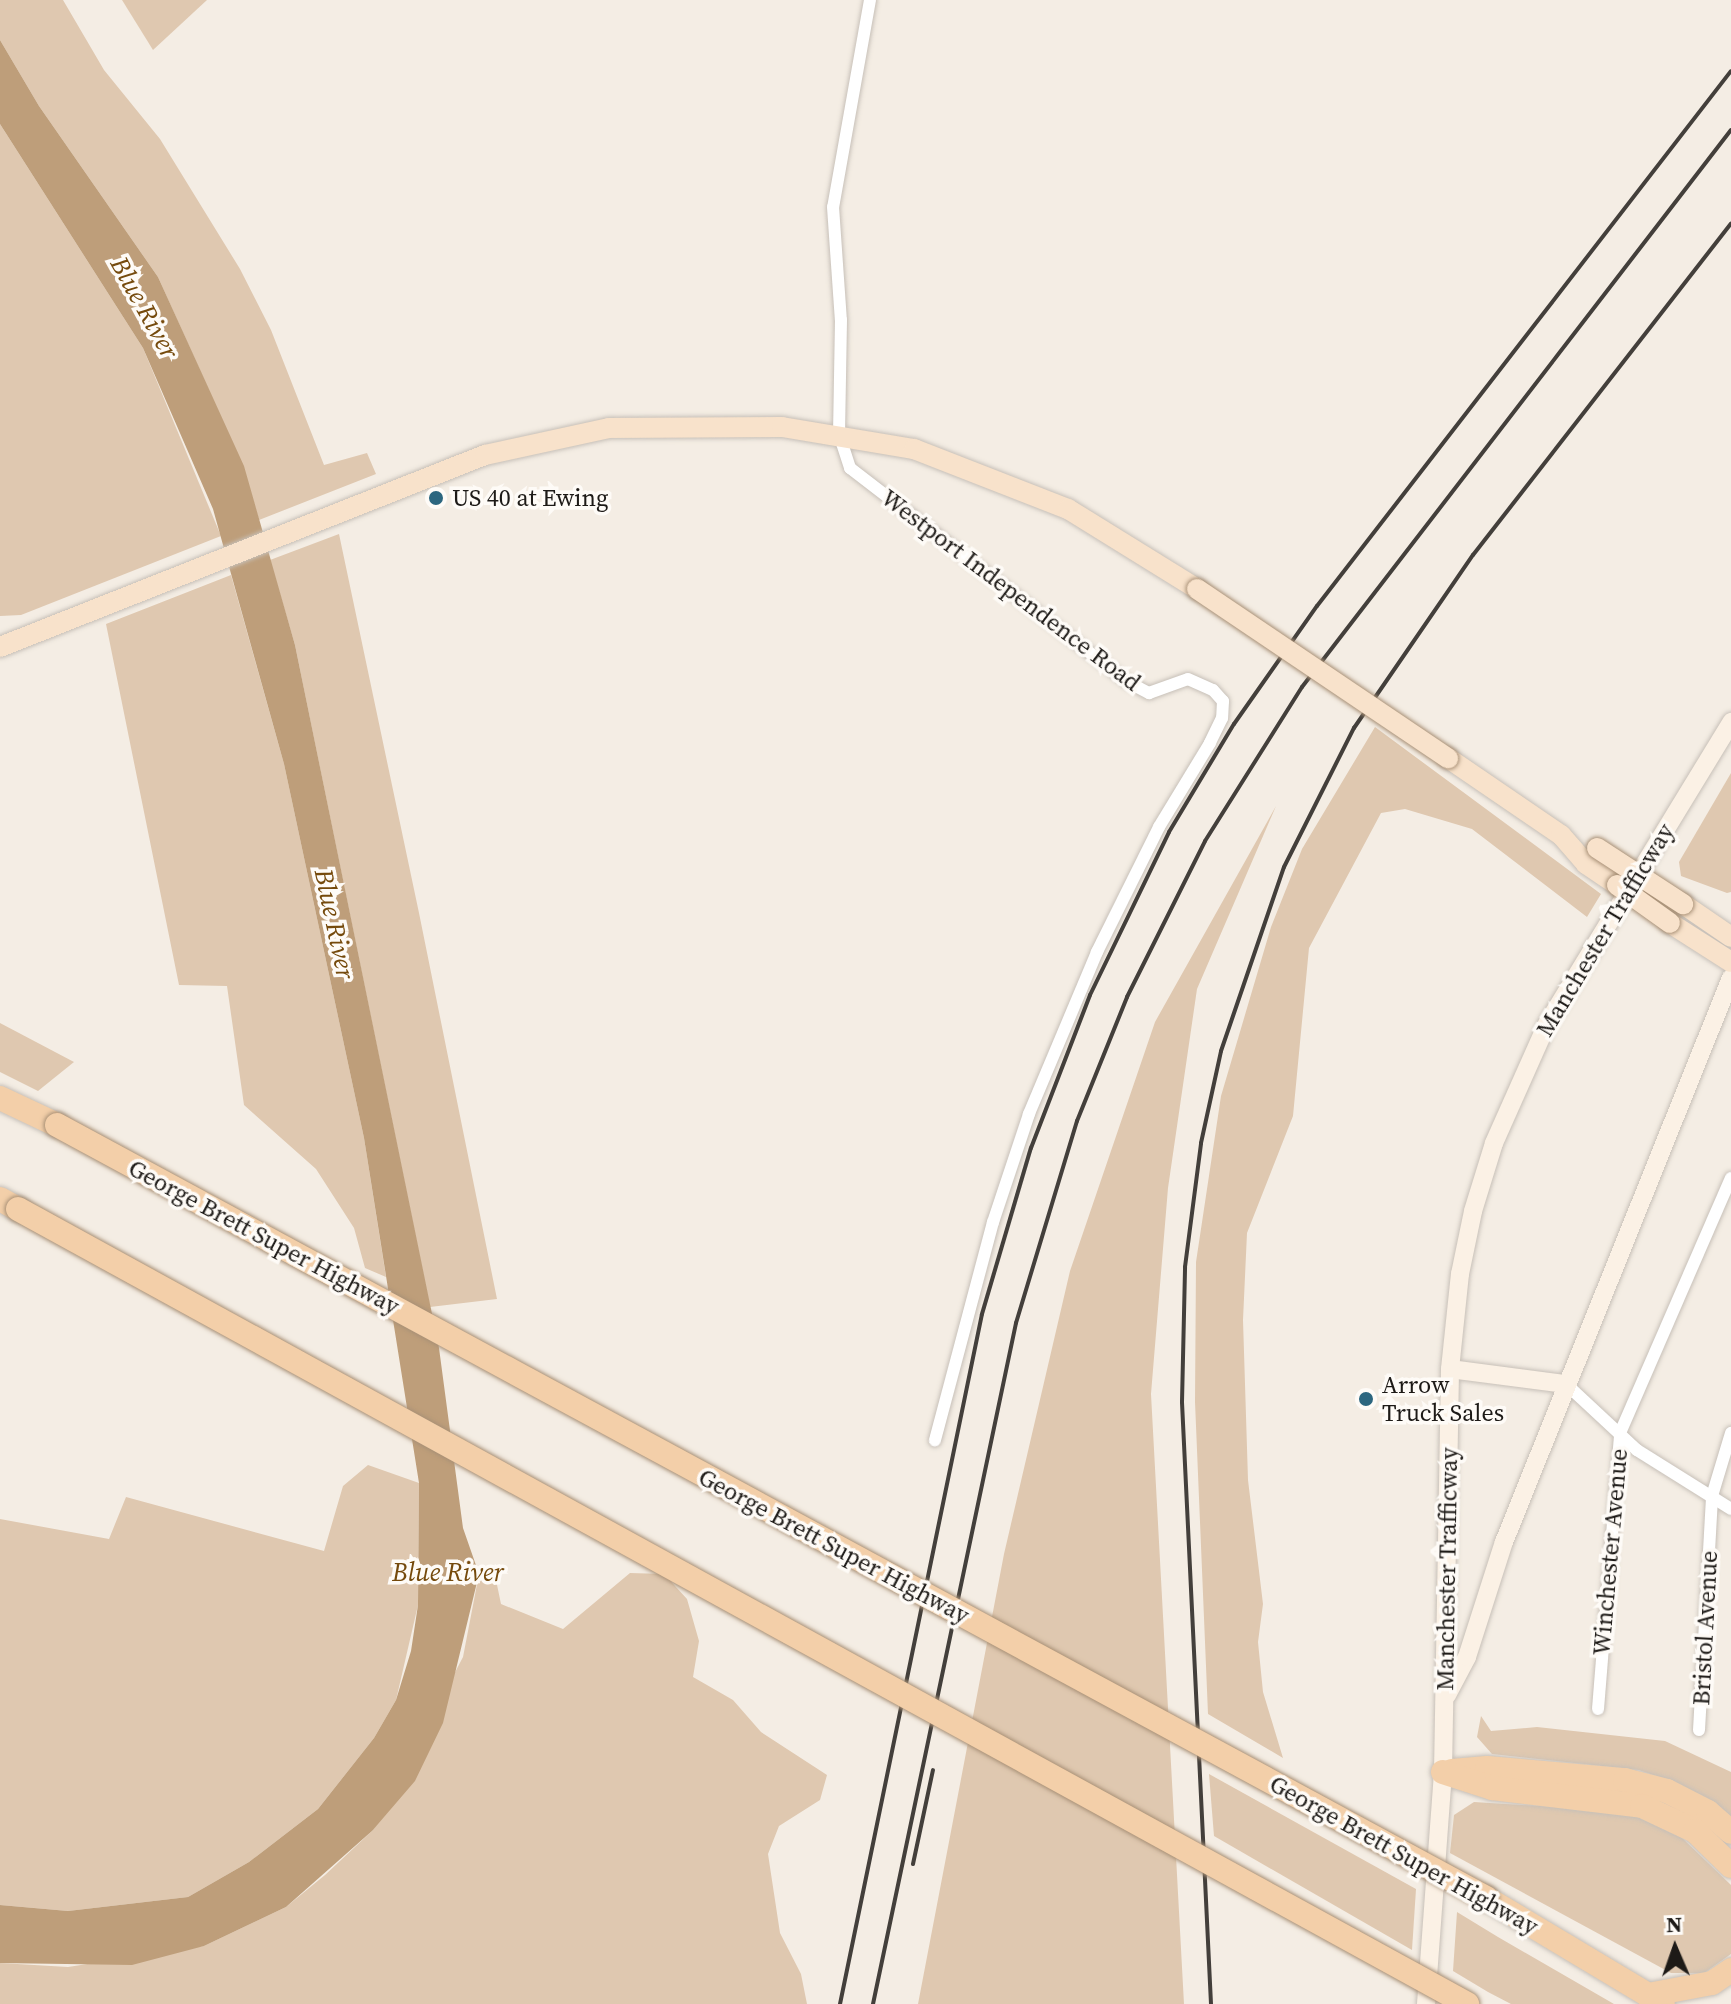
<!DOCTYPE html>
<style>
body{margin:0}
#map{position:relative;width:1731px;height:2004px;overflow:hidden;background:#f4ede4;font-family:"Source Serif 4",serif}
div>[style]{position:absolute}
.green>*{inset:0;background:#dfc8b0}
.water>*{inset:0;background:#be9e7a}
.roads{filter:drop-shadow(0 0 2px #c7c0b8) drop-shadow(0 0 2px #c7c0b8)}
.street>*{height:12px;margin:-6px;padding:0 6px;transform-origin:6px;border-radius:6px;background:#fff}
.secondary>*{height:18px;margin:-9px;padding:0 9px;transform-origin:9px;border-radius:9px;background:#fbf1e5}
.primary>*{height:20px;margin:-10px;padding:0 10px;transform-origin:10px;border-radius:10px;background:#f8e2cb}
.highway>*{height:24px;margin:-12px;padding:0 12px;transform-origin:12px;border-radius:12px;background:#f3cfa9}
.rail>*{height:4px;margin:-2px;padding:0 2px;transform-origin:2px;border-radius:2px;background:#433f3b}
.bridges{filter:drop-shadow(0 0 2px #a89076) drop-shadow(0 0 2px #a89076)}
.primary-bridge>*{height:20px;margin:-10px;padding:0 10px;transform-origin:10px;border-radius:10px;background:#f8e2cb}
.highway-bridge>*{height:24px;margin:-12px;padding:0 12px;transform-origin:12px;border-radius:12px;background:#f3cfa9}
.dots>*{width:22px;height:22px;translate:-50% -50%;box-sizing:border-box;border:4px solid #fefbf7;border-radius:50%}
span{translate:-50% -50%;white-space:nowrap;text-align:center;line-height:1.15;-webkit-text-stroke:7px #fefbf7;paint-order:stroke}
.poi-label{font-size:24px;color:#1d1a17}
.left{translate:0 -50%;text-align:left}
.street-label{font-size:24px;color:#1d1a17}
.water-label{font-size:26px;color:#754a0c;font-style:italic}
.north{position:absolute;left:1635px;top:1908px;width:80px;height:80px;-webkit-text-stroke:6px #fefbf7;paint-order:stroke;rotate:358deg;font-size:22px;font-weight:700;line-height:32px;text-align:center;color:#1d1a17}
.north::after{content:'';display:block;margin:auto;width:28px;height:36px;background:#1d1a17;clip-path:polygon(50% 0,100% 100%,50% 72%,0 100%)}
</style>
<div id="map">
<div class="green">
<div style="clip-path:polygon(0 0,63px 0,104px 70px,160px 139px,240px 269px,271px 330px,324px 465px,367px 453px,376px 474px,259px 520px,243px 466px,158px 277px,39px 106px,0 40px)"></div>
<div style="clip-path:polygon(122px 0,207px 0,153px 50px)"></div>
<div style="clip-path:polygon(0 124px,143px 348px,221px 536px,21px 615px,0 616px)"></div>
<div style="clip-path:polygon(339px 534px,419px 913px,497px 1299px,430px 1307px,295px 645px,270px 560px)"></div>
<div style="clip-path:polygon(231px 575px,284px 764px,364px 1138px,386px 1277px,365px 1268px,354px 1228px,316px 1169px,244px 1105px,227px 986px,179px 985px,106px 624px)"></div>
<div style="clip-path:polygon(1375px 727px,1601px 894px,1587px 917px,1472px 829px,1405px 809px,1381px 813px,1309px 948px,1293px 1116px,1247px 1233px,1243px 1320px,1248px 1480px,1263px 1604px,1258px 1642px,1263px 1692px,1283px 1758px,1208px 1714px,1195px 1402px,1196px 1262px,1221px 1096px,1271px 927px,1302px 849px)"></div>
<div style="clip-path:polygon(1731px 773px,1731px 892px,1727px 893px,1681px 876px,1679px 862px)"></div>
<div style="clip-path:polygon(1276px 806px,1197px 989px,1168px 1188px,1151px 1394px,1184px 2004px,918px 2004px,1004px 1554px,1070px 1271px,1155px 1022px)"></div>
<div style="clip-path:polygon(0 1023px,74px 1062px,38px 1091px,0 1072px)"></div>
<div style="clip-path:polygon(368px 1465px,419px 1483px,418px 1605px,396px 1700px,374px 1738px,318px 1809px,249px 1862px,188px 1897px,68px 1911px,0 1905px,0 1519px,109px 1539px,126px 1497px,324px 1551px,343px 1486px)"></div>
<div style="clip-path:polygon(630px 1573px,664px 1574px,687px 1599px,699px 1641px,693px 1677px,733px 1700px,761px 1732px,827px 1775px,820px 1800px,779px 1826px,768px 1854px,780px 1933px,801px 1974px,807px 2004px,0 2004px,0 1963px,68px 1967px,204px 1946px,286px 1907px,325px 1875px,372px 1831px,463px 1657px,479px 1574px,496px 1580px,501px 1604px,563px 1629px)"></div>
<div style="clip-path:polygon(1481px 1716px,1491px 1731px,1537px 1727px,1665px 1741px,1731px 1772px,1731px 1818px,1665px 1779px,1639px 1770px,1492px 1754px,1477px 1737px)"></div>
<div style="clip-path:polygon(1209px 1774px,1416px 1889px,1412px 1950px,1214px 1836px)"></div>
<div style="clip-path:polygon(1474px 1802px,1604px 1810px,1634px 1815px,1679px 1835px,1731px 1885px,1731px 1954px,1704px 1973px,1671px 1973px,1450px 1853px,1454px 1815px)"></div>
<div style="clip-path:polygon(1457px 1912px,1498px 1937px,1614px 2004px,1511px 2004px,1488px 1992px,1453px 1971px)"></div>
</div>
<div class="water">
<div style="clip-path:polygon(0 40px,39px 106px,158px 277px,244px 466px,295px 645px,439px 1348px,463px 1528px,479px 1574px,443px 1723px,415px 1781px,372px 1831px,286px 1907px,204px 1946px,132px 1965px,0 1963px,0 1905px,68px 1911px,188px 1897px,249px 1862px,318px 1809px,374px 1738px,396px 1700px,411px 1651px,418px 1605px,419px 1483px,364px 1138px,284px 764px,213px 509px,143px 348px,0 124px)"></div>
</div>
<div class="roads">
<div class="street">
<div style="left:870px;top:0;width:210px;rotate:100.1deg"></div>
<div style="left:833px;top:207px;width:113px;rotate:86deg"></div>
<div style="left:841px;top:320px;width:114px;rotate:91deg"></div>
<div style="left:839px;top:434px;width:36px;rotate:72deg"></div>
<div style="left:850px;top:468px;width:351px;rotate:37.6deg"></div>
<div style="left:1128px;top:682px;width:24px;rotate:28deg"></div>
<div style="left:1149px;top:693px;width:41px;rotate:-19.7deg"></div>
<div style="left:1188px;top:679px;width:27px;rotate:24deg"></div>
<div style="left:1213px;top:690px;width:15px;rotate:48deg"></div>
<div style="left:1223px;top:701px;width:17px;rotate:93deg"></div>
<div style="left:1222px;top:718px;width:28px;rotate:116deg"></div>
<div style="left:1210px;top:743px;width:98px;rotate:121.3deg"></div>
<div style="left:1159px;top:827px;width:140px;rotate:116.4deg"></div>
<div style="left:1097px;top:952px;width:176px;rotate:112.8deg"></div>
<div style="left:1029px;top:1114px;width:114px;rotate:108.4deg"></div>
<div style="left:993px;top:1222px;width:226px;rotate:104.9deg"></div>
<div style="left:1566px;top:1384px;width:97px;rotate:42.9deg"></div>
<div style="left:1637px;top:1450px;width:111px;rotate:32.1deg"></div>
<div style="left:1598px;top:1709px;width:277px;rotate:-85.4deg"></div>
<div style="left:1620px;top:1433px;width:278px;rotate:-66.5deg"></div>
<div style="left:1699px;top:1730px;width:234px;rotate:-86.8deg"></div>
<div style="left:1712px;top:1496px;width:66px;rotate:-73.2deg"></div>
</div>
<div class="secondary">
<div style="left:1450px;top:1369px;width:117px;rotate:7.4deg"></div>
<div style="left:1447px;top:1695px;width:43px;rotate:-62.2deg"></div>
<div style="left:1467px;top:1657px;width:121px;rotate:-72.2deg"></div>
<div style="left:1504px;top:1542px;width:608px;rotate:-68.08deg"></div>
<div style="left:1426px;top:2004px;width:233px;rotate:-85.8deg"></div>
<div style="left:1443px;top:1772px;width:403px;rotate:-89deg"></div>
<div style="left:1450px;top:1369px;width:96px;rotate:-84deg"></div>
<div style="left:1460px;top:1274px;width:64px;rotate:-78.3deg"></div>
<div style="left:1473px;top:1211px;width:71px;rotate:-72.8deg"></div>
<div style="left:1494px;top:1143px;width:130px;rotate:-66deg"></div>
<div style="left:1547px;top:1024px;width:354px;rotate:-58.6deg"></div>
</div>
<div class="primary">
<div style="left:0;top:647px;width:522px;rotate:-21.6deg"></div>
<div style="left:485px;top:455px;width:127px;rotate:-12.3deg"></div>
<div style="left:609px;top:428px;width:173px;rotate:-0.3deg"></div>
<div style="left:782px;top:427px;width:134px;rotate:9.5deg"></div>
<div style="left:914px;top:449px;width:165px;rotate:21.3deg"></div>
<div style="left:1068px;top:509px;width:152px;rotate:31.8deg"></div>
<div style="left:1448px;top:758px;width:137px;rotate:34.3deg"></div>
<div style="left:1561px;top:835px;width:38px;rotate:49deg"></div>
<div style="left:1586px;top:864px;width:37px;rotate:34deg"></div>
<div style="left:1683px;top:904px;width:58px;rotate:34.5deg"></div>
<div style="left:1670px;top:923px;width:72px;rotate:32.6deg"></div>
</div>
<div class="highway">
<div style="left:0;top:1098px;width:63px;rotate:25.3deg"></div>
<div style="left:0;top:1199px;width:21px;rotate:29deg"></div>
<div style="left:1452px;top:1771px;width:35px;rotate:-5deg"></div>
<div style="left:1487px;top:1768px;width:139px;rotate:5deg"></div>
<div style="left:1625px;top:1780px;width:43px;rotate:14.7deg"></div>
<div style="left:1667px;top:1791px;width:46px;rotate:27.1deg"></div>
<div style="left:1708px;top:1812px;width:30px;rotate:41deg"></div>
<div style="left:1443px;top:1772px;width:52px;rotate:18.1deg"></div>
<div style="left:1492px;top:1788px;width:151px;rotate:6.8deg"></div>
<div style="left:1642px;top:1806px;width:59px;rotate:25.3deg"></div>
<div style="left:1695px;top:1831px;width:50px;rotate:44.2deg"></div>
<div style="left:1486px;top:1898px;width:206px;rotate:30.9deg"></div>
<div style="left:1648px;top:1995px;width:65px;rotate:-10.6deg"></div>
<div style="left:1712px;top:1983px;width:23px;rotate:-34deg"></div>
</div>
</div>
<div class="rail">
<div style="left:913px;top:1864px;width:96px;rotate:-78deg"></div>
<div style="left:840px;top:2004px;width:704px;rotate:-78.37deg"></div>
<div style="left:982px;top:1314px;width:173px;rotate:-73.6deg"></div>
<div style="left:1031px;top:1148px;width:164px;rotate:-68.9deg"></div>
<div style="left:1090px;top:995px;width:181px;rotate:-64.1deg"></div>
<div style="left:1169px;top:832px;width:126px;rotate:-59deg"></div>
<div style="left:1234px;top:724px;width:144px;rotate:-54.9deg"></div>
<div style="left:1317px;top:606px;width:676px;rotate:-52.27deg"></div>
<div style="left:873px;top:2004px;width:696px;rotate:-78.14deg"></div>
<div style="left:1016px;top:1323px;width:211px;rotate:-73.2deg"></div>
<div style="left:1077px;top:1121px;width:134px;rotate:-68deg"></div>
<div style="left:1127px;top:997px;width:174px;rotate:-63.4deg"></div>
<div style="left:1205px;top:841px;width:182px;rotate:-57.8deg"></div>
<div style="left:1302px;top:687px;width:703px;rotate:-52.4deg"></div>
<div style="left:1211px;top:2004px;width:603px;rotate:-92.76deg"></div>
<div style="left:1182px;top:1402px;width:135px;rotate:-88.7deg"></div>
<div style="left:1185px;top:1267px;width:125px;rotate:-82.6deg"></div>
<div style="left:1201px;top:1143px;width:94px;rotate:-77.7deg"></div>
<div style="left:1221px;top:1051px;width:194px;rotate:-71.1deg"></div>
<div style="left:1284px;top:867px;width:156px;rotate:-63.3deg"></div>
<div style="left:1354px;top:728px;width:210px;rotate:-55.5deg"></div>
<div style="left:1473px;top:555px;width:420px;rotate:-52.1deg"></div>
</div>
<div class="bridges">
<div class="primary-bridge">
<div style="left:1197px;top:589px;width:303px;rotate:34deg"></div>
<div style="left:1597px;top:848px;width:103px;rotate:33.1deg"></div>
<div style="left:1617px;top:885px;width:65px;rotate:35.6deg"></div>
</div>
<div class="highway-bridge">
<div style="left:57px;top:1125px;width:1625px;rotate:28.41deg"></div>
<div style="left:18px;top:1209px;width:1653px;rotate:28.75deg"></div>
</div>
</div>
<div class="dots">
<div style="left:436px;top:498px;background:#2c667f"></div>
<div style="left:1366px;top:1399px;background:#2c667f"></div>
</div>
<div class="poi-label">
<span class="left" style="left:452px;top:498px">US 40 at Ewing</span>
<span class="left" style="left:1382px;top:1399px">Arrow<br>Truck Sales</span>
</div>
<div class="street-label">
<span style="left:1011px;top:590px;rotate:37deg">Westport Independence Road</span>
<span style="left:1605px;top:930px;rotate:-59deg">Manchester Trafficway</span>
<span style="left:264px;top:1237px;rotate:28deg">George Brett Super Highway</span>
<span style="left:834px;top:1546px;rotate:28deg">George Brett Super Highway</span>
<span style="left:1610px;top:1552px;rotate:-85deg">Winchester Avenue</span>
<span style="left:1447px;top:1569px;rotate:-89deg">Manchester Trafficway</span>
<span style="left:1705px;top:1628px;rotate:-87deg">Bristol Avenue</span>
<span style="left:1404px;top:1855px;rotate:29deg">George Brett Super Highway</span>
</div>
<div class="water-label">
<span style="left:144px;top:308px;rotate:61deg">Blue River</span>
<span style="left:334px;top:924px;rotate:78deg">Blue River</span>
<span style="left:448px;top:1573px">Blue River</span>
</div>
<div class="north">N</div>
</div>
